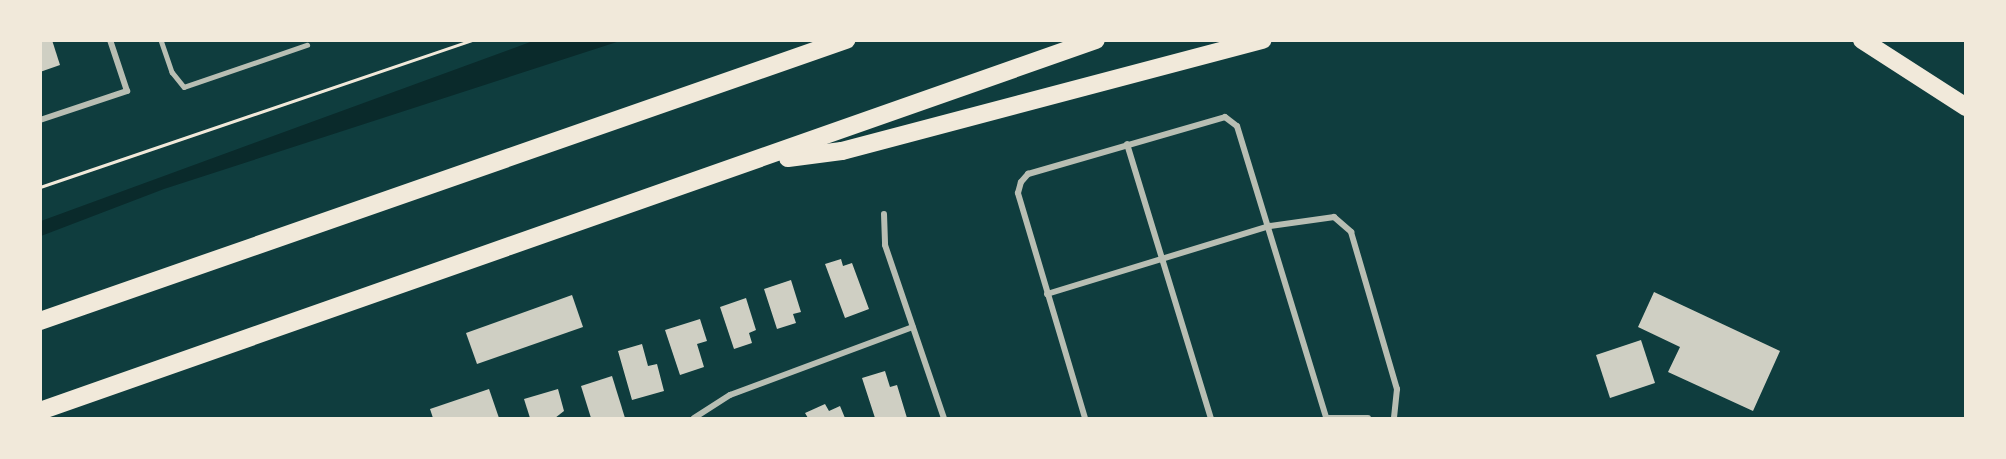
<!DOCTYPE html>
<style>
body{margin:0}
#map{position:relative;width:2006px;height:459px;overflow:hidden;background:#0f3d3e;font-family:"PT Serif",serif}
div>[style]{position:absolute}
.water>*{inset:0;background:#0a2a2b}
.building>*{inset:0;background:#cfcfc3}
.path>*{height:3px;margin:-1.5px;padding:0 1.5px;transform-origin:1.5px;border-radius:1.5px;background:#f1e9da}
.service>*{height:4.5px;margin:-2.25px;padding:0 2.25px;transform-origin:2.25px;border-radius:2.25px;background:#b8beb3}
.minor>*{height:6px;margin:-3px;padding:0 3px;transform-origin:3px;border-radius:3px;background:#b8beb3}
.motorway>*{height:18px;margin:-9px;padding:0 9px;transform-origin:9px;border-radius:9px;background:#f1e9da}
span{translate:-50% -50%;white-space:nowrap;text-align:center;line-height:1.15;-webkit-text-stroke:4.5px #f1e9da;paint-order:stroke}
.frame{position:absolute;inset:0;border:42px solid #f1e9da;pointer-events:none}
</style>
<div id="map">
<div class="water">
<div style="clip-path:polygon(533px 41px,620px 41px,164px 189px,41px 236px,41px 221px)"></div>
</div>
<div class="building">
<div style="clip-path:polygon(40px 40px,52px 40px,60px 65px,40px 72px)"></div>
<div style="clip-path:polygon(841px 259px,843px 266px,852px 263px,869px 309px,845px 318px,825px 264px)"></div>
<div style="clip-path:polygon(791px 280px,801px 312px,793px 314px,796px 323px,777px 329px,764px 289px)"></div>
<div style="clip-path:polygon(1654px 292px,1780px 351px,1753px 411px,1668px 372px,1680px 347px,1638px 327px)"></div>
<div style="clip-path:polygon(572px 295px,583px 327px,477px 364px,466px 333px)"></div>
<div style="clip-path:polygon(746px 298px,756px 330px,749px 333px,752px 343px,734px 349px,720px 307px)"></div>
<div style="clip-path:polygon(700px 319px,707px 341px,697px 344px,704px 367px,680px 375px,665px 330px)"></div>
<div style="clip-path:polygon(1641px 340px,1655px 383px,1610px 398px,1596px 355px)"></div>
<div style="clip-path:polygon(642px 344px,648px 366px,657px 364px,664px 391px,632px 400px,618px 351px)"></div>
<div style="clip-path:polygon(885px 371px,890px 387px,897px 385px,907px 418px,875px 418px,862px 378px)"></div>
<div style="clip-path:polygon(612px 376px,625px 418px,591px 418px,581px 386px)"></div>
<div style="clip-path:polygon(489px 389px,499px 418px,433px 418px,430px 409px)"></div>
<div style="clip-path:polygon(558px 389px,564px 411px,555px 418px,530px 418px,524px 399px)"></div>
<div style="clip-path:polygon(825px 404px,829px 411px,840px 406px,845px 418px,808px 418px,805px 413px)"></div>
</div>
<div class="path">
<div style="left:40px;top:187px;width:456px;rotate:-18.8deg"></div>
</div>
<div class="service">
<div style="left:161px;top:40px;width:34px;rotate:71deg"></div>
<div style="left:172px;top:72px;width:19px;rotate:51deg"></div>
<div style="left:184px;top:87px;width:130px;rotate:-18.9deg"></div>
</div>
<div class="minor">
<div style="left:40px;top:120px;width:92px;rotate:-18.4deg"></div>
<div style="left:127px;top:91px;width:54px;rotate:-108.4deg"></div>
<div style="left:1127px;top:144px;width:287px;rotate:73deg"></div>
<div style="left:884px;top:214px;width:31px;rotate:88deg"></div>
<div style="left:885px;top:245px;width:183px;rotate:71.2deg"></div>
<div style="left:1047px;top:294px;width:233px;rotate:-17deg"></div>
<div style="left:1270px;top:226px;width:65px;rotate:-8deg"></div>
<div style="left:1334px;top:217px;width:23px;rotate:41deg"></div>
<div style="left:1351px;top:232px;width:164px;rotate:73.7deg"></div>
<div style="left:1397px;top:389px;width:29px;rotate:96deg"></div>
<div style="left:694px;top:418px;width:43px;rotate:-32.6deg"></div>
<div style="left:730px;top:395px;width:195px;rotate:-20.4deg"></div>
<div style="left:1085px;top:418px;width:235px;rotate:-106.6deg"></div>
<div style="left:1018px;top:193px;width:11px;rotate:-75deg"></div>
<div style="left:1021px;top:182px;width:11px;rotate:-49deg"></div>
<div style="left:1028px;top:174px;width:205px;rotate:-16.1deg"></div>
<div style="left:1225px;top:117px;width:15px;rotate:37deg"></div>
<div style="left:1237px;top:126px;width:305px;rotate:73deg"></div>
<div style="left:1326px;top:418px;width:42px"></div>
</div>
<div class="motorway">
<div style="left:1862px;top:40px;width:124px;rotate:32.8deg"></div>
<div style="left:788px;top:158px;width:54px;rotate:-7.4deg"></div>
<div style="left:842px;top:151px;width:435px;rotate:-14.8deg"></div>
<div style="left:40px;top:321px;width:854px;rotate:-19.22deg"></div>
<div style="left:40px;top:411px;width:1119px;rotate:-19.36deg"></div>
</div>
<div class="frame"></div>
</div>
